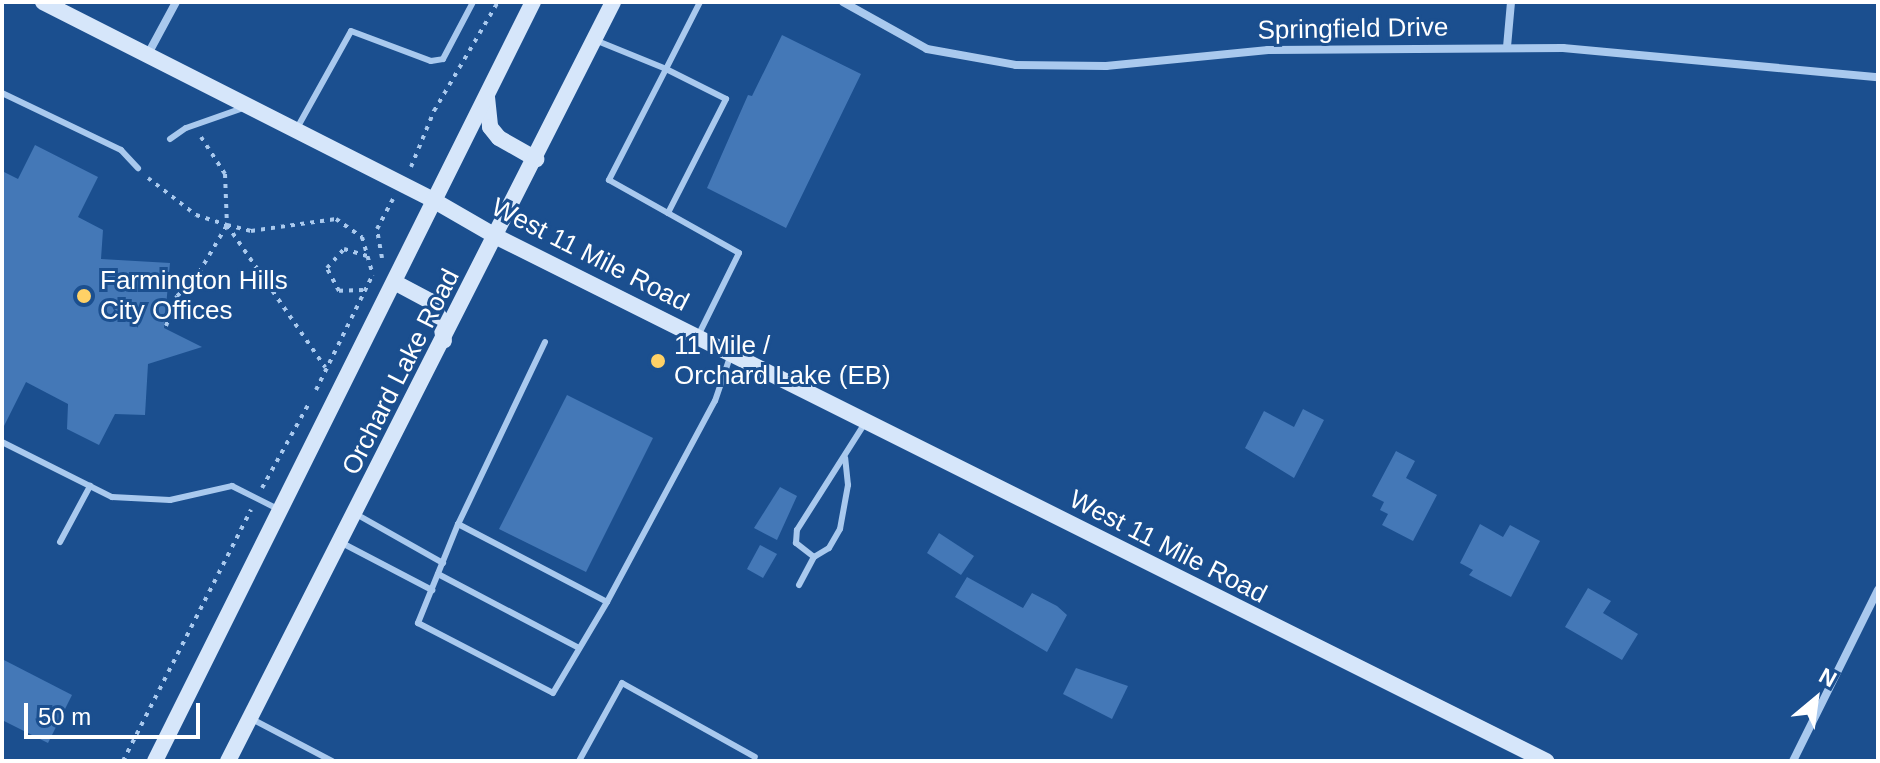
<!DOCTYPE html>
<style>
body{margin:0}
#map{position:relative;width:1880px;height:763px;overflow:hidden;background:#1b4f8f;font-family:Helvetica,sans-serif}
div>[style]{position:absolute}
.building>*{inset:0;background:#4478b7}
.path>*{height:4px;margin-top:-2px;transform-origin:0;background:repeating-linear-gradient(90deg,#a9c9ee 0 4px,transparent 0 10px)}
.lane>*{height:6px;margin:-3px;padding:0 3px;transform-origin:3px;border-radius:3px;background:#a9c9ee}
.street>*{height:8px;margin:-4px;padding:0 4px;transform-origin:4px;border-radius:4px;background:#a9c9ee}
.secondary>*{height:16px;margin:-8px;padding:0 8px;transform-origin:8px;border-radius:8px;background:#d6e6fa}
.dots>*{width:22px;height:22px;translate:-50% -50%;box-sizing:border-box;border:4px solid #1b4f8f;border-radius:50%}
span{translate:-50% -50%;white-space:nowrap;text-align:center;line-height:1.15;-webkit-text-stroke:6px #1b4f8f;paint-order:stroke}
.street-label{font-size:26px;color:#fff}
.poi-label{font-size:26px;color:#fff}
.left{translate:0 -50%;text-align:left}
.frame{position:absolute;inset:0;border:4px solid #fff;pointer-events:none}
.north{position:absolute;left:1776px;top:659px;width:80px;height:80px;-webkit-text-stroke:6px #1b4f8f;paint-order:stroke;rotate:29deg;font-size:22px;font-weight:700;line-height:32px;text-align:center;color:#fff}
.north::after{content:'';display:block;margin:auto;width:28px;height:36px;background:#fff;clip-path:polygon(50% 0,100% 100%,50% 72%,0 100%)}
.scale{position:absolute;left:24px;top:703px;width:176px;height:36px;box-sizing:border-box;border:4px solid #fff;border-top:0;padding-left:10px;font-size:24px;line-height:28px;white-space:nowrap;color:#fff;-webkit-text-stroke:6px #1b4f8f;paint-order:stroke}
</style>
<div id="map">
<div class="building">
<div style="clip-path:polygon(782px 35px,861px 74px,786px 228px,707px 188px,748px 95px,752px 96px)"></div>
<div style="clip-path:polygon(35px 145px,98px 177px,78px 217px,103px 230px,101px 259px,170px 263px,164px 328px,202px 347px,148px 364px,145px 415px,115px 414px,99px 445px,67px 429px,68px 404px,26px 382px,2px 430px,2px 171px,18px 179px)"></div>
<div style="clip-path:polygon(567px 395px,653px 438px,586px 572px,499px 529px)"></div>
<div style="clip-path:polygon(1303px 409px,1324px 420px,1294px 478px,1245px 448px,1264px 411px,1294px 427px)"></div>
<div style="clip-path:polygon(1396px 451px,1415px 461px,1406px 478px,1437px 495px,1413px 541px,1382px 525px,1388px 514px,1380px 510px,1384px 502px,1372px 496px)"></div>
<div style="clip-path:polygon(780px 487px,797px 496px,777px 540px,754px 528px)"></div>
<div style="clip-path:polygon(1480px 524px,1503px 537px,1510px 525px,1540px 541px,1511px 597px,1469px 575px,1473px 570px,1460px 563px)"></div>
<div style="clip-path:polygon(939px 533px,974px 556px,961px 575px,927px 553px)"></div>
<div style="clip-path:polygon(760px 545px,777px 554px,763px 578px,747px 569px)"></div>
<div style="clip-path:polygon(967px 577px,1023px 608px,1032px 593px,1057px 606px,1067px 615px,1047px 652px,955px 597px)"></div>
<div style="clip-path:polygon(1588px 588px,1611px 601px,1603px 613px,1638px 634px,1622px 660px,1565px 627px)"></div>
<div style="clip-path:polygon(2px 659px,72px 695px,48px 743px,2px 720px)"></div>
<div style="clip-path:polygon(1076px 668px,1128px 686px,1112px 719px,1063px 694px)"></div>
</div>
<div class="path">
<div style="left:201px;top:137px;width:44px;rotate:57deg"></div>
<div style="left:225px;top:174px;width:51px;rotate:87.8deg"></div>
<div style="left:227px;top:225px;width:173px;rotate:55.4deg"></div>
<div style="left:411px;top:167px;width:61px;rotate:-67.7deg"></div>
<div style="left:434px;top:111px;width:126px;rotate:-59.6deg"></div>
<div style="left:148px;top:178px;width:61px;rotate:37.6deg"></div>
<div style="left:196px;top:215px;width:33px;rotate:18deg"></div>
<div style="left:382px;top:258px;width:29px;rotate:-100deg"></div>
<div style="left:377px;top:229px;width:34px;rotate:-62deg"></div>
<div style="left:363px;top:290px;width:24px;rotate:178deg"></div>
<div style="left:339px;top:291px;width:26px;rotate:-118deg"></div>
<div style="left:327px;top:268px;width:25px;rotate:-48deg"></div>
<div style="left:344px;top:249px;width:24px;rotate:17deg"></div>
<div style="left:166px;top:326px;width:32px;rotate:-70deg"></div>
<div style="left:177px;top:296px;width:23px;rotate:-41deg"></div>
<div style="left:194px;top:281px;width:65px;rotate:-59.5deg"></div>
<div style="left:227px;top:225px;width:25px;rotate:14deg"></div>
<div style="left:251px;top:231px;width:86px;rotate:-8deg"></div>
<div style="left:336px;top:219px;width:32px;rotate:35deg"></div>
<div style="left:362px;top:237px;width:40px;rotate:74deg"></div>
<div style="left:316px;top:390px;width:127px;rotate:-63.8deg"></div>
<div style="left:262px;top:488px;width:95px;rotate:-61deg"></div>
<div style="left:123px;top:761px;width:282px;rotate:-63deg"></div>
</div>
<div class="lane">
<div style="left:595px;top:40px;width:77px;rotate:22.2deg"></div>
<div style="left:666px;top:69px;width:125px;rotate:117.2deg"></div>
<div style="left:609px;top:180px;width:149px;rotate:29.3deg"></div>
<div style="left:739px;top:253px;width:93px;rotate:116.3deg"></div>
<div style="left:2px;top:93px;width:132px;rotate:25.6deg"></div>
<div style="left:121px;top:150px;width:25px;rotate:47deg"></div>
<div style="left:296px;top:130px;width:113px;rotate:-60.9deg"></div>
<div style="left:351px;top:31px;width:85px;rotate:20.6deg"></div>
<div style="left:431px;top:61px;width:12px;rotate:-9deg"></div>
<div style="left:443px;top:59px;width:64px;rotate:-62.2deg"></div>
<div style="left:170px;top:139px;width:19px;rotate:-35deg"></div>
<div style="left:186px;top:128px;width:60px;rotate:-19.3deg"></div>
<div style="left:668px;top:213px;width:128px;rotate:-63deg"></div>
<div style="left:726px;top:99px;width:67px;rotate:-153.4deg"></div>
<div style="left:666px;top:69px;width:75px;rotate:-63.1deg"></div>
<div style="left:545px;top:342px;width:202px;rotate:115.5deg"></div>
<div style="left:458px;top:524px;width:107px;rotate:112deg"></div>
<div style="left:418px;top:623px;width:152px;rotate:27.4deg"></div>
<div style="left:553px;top:693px;width:106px;rotate:-59.3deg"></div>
<div style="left:2px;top:442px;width:123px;rotate:26.6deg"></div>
<div style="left:112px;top:497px;width:58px;rotate:3deg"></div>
<div style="left:170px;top:500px;width:64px;rotate:-12.7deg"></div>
<div style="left:232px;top:486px;width:51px;rotate:26.6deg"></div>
<div style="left:356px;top:514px;width:100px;rotate:29.4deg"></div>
<div style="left:458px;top:524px;width:168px;rotate:27.6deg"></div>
<div style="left:607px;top:602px;width:228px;rotate:-61.8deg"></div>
<div style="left:715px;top:401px;width:46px;rotate:-71.2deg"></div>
<div style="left:60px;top:542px;width:64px;rotate:-61.8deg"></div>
<div style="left:342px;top:543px;width:102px;rotate:27.6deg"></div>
<div style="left:814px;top:557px;width:23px;rotate:-142deg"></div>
<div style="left:796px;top:543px;width:13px;rotate:-86deg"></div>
<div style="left:797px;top:530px;width:127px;rotate:-57.6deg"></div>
<div style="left:438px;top:574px;width:159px;rotate:27.7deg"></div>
<div style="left:799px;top:585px;width:32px;rotate:-62deg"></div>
<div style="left:814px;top:557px;width:17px;rotate:-31deg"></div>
<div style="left:829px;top:548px;width:22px;rotate:-60deg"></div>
<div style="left:840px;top:529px;width:45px;rotate:-79.7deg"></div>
<div style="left:848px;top:485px;width:27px;rotate:-96deg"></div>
<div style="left:250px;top:718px;width:93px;rotate:27.7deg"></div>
<div style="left:579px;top:761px;width:89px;rotate:-61.1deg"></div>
<div style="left:622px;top:683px;width:152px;rotate:29.1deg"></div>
</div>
<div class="street">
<div style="left:843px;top:2px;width:96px;rotate:29.2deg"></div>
<div style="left:927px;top:49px;width:90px;rotate:10.2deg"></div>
<div style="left:1016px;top:65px;width:90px;rotate:0.6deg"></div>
<div style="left:1106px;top:66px;width:163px;rotate:-5.6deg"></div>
<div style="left:1268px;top:50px;width:295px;rotate:-0.4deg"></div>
<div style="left:1563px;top:48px;width:316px;rotate:5.3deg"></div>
<div style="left:1507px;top:47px;width:45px;rotate:-84.9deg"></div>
<div style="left:148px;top:54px;width:59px;rotate:-61.7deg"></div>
<div style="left:1793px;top:761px;width:191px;rotate:-63.6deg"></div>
</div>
<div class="secondary">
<div style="left:43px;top:2px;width:437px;rotate:26.9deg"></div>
<div style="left:433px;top:200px;width:74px;rotate:30deg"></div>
<div style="left:497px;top:237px;width:1173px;rotate:26.54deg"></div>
<div style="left:487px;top:97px;width:30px;rotate:84deg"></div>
<div style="left:490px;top:127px;width:14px;rotate:51deg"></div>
<div style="left:499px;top:138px;width:43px;rotate:29.6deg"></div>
<div style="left:396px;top:283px;width:38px;rotate:28deg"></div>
<div style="left:430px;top:301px;width:20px;rotate:60deg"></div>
<div style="left:440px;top:318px;width:23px;rotate:80deg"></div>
<div style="left:155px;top:761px;width:848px;rotate:-63.53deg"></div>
<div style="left:228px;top:761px;width:851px;rotate:-63.1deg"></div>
</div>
<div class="dots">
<div style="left:84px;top:296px;background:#ffd166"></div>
<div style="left:658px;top:361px;background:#ffd166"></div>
</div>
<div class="street-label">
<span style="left:1353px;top:29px;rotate:-1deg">Springfield Drive</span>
<span style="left:590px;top:255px;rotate:27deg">West 11 Mile Road</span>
<span style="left:401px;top:372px;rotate:-63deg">Orchard Lake Road</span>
<span style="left:1168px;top:547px;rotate:27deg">West 11 Mile Road</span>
</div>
<div class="poi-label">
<span class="left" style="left:100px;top:296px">Farmington Hills<br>City Offices</span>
<span class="left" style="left:674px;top:361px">11 Mile /<br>Orchard Lake (EB)</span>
</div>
<div class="frame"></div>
<div class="north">N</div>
<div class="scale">50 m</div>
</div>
